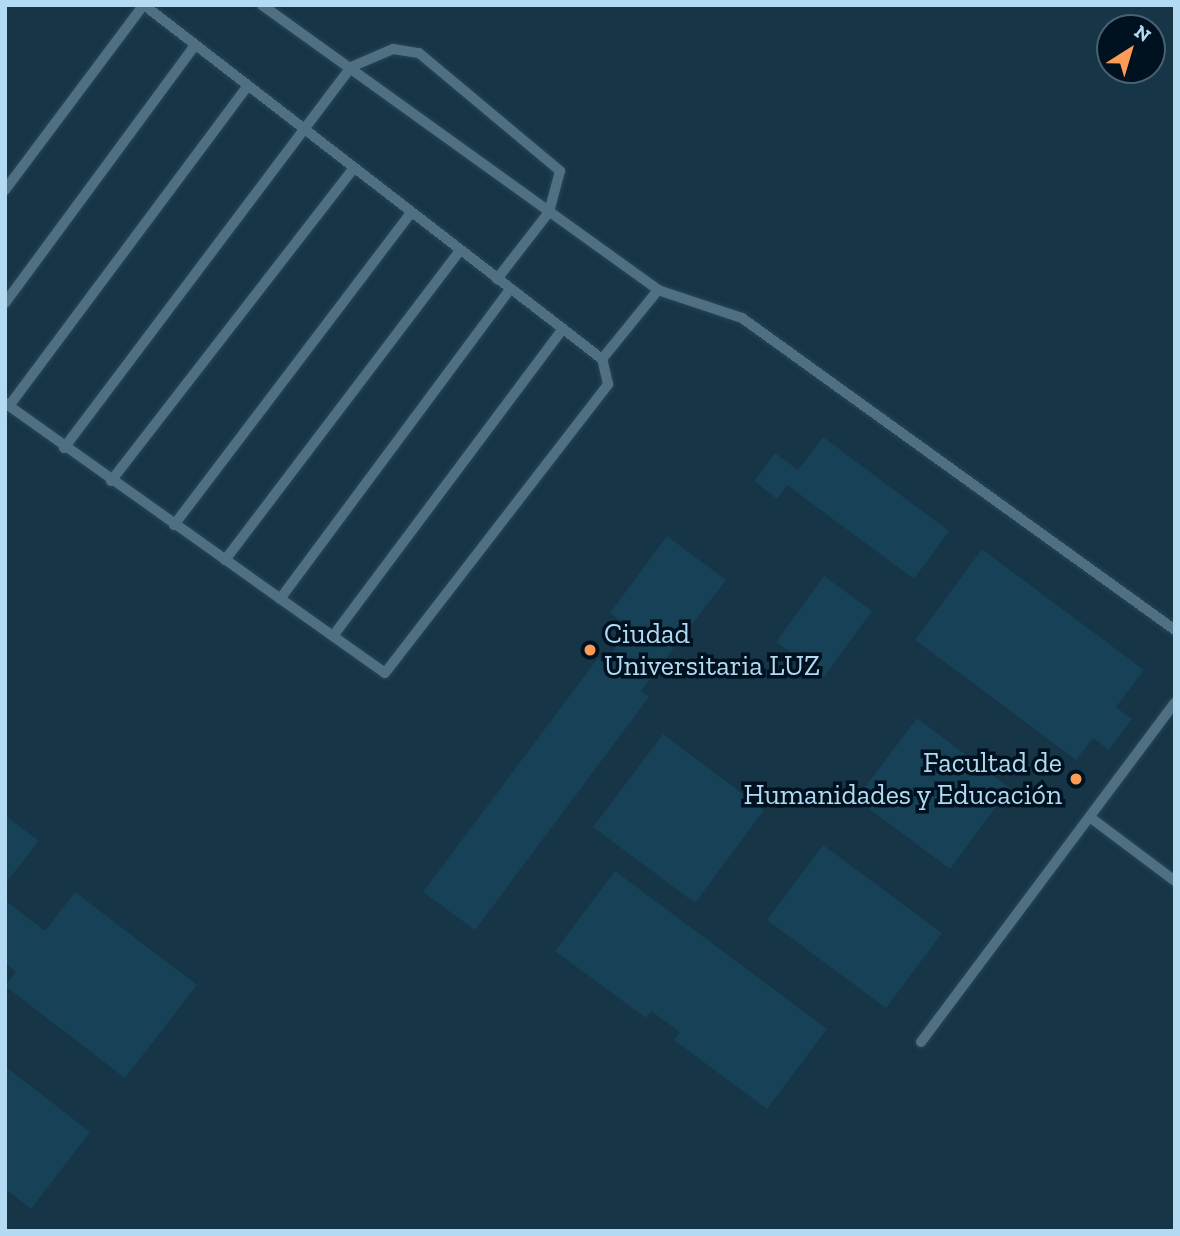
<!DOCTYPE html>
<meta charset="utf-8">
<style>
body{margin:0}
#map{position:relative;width:1180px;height:1236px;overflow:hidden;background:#0e2938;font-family:"Zilla Slab",serif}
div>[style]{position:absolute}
.built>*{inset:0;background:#163546}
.building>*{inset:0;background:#174157}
.roads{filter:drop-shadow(0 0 2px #284556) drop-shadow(0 0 2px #284556)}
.lane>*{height:10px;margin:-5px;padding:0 5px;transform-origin:5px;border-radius:5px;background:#4f7083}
.dots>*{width:19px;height:19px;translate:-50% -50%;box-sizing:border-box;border:4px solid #00111f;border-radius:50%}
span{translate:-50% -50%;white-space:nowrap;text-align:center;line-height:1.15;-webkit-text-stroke:7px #00111f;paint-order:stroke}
.poi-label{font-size:28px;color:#b2daf2}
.left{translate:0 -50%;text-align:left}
.right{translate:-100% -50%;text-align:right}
.frame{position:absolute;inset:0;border:7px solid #b2daf2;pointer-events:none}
.north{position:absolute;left:1096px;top:14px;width:70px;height:70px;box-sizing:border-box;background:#00111f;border:2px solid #476173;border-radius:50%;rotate:37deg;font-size:19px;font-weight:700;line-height:28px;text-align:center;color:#b2daf2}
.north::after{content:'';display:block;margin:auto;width:24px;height:32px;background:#fe9c57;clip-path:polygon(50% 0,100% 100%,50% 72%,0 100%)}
</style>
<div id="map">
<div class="built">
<div style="clip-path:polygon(evenodd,5px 5px,1175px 5px,1175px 1231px,5px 1231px,5px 5px,1110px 28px,1152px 28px,1152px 70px,1110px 70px,1110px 28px)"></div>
</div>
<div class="building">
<div style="clip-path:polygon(823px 437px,949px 531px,914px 579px,787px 485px,777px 499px,754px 481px,775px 453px,798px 470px)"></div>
<div style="clip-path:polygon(667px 536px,726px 580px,641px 691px,649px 697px,475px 930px,423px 892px,598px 658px,604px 663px,630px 628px,610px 613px)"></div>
<div style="clip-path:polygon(982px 549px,1144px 670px,1116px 707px,1132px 719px,1109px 750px,1093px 738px,1076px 760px,915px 640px)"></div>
<div style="clip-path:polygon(824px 576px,872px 611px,824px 677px,776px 642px)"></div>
<div style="clip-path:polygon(917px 718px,1010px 788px,950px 869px,856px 799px)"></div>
<div style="clip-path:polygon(663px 734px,764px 810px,695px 903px,593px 827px)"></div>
<div style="clip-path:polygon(5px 815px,39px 841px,5px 884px)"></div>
<div style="clip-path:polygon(823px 845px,942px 933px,886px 1008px,767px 920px)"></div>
<div style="clip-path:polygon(615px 871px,827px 1029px,767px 1109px,674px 1040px,680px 1032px,651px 1011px,646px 1018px,555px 951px)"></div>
<div style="clip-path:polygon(75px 892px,197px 985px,125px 1078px,5px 986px,16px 972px,5px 963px,5px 900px,45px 931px)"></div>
<div style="clip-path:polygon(5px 1066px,90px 1132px,31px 1209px,5px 1189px)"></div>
</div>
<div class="roads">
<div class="lane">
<div style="left:144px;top:5px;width:579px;rotate:37.7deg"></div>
<div style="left:602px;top:359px;width:89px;rotate:-50.9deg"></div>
<div style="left:262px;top:5px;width:488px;rotate:35.7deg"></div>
<div style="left:658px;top:290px;width:89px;rotate:18.4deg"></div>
<div style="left:742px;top:318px;width:534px;rotate:35.77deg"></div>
<div style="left:5px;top:190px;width:229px;rotate:-53.2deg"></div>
<div style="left:5px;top:303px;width:318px;rotate:-53.6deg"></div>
<div style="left:5px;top:403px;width:466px;rotate:35.4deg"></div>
<div style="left:385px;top:673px;width:365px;rotate:-52.3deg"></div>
<div style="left:608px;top:384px;width:26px;rotate:-103deg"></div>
<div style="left:9px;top:406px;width:398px;rotate:-53.3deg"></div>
<div style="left:64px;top:448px;width:477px;rotate:-53deg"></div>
<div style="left:351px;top:67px;width:46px;rotate:-23.2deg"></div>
<div style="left:393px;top:49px;width:26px;rotate:9deg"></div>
<div style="left:419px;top:53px;width:184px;rotate:39.9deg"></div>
<div style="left:560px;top:171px;width:42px;rotate:105deg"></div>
<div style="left:549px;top:212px;width:85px;rotate:127.8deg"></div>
<div style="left:111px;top:481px;width:395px;rotate:-52.2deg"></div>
<div style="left:174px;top:525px;width:392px;rotate:-52.8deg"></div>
<div style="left:225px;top:560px;width:389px;rotate:-52.8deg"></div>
<div style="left:280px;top:599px;width:386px;rotate:-53.4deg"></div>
<div style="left:333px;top:636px;width:384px;rotate:-53.2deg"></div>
<div style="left:1091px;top:818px;width:105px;rotate:36.9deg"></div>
<div style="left:921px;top:1042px;width:424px;rotate:-53.2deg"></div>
</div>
</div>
<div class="dots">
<div style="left:590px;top:650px;background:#fe9c57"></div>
<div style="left:1076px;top:779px;background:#fe9c57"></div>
</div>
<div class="poi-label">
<span class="left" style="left:604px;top:650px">Ciudad<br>Universitaria LUZ</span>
<span class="right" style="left:1062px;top:779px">Facultad de<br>Humanidades y Educación</span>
</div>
<div class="frame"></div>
<div class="north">N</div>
</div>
